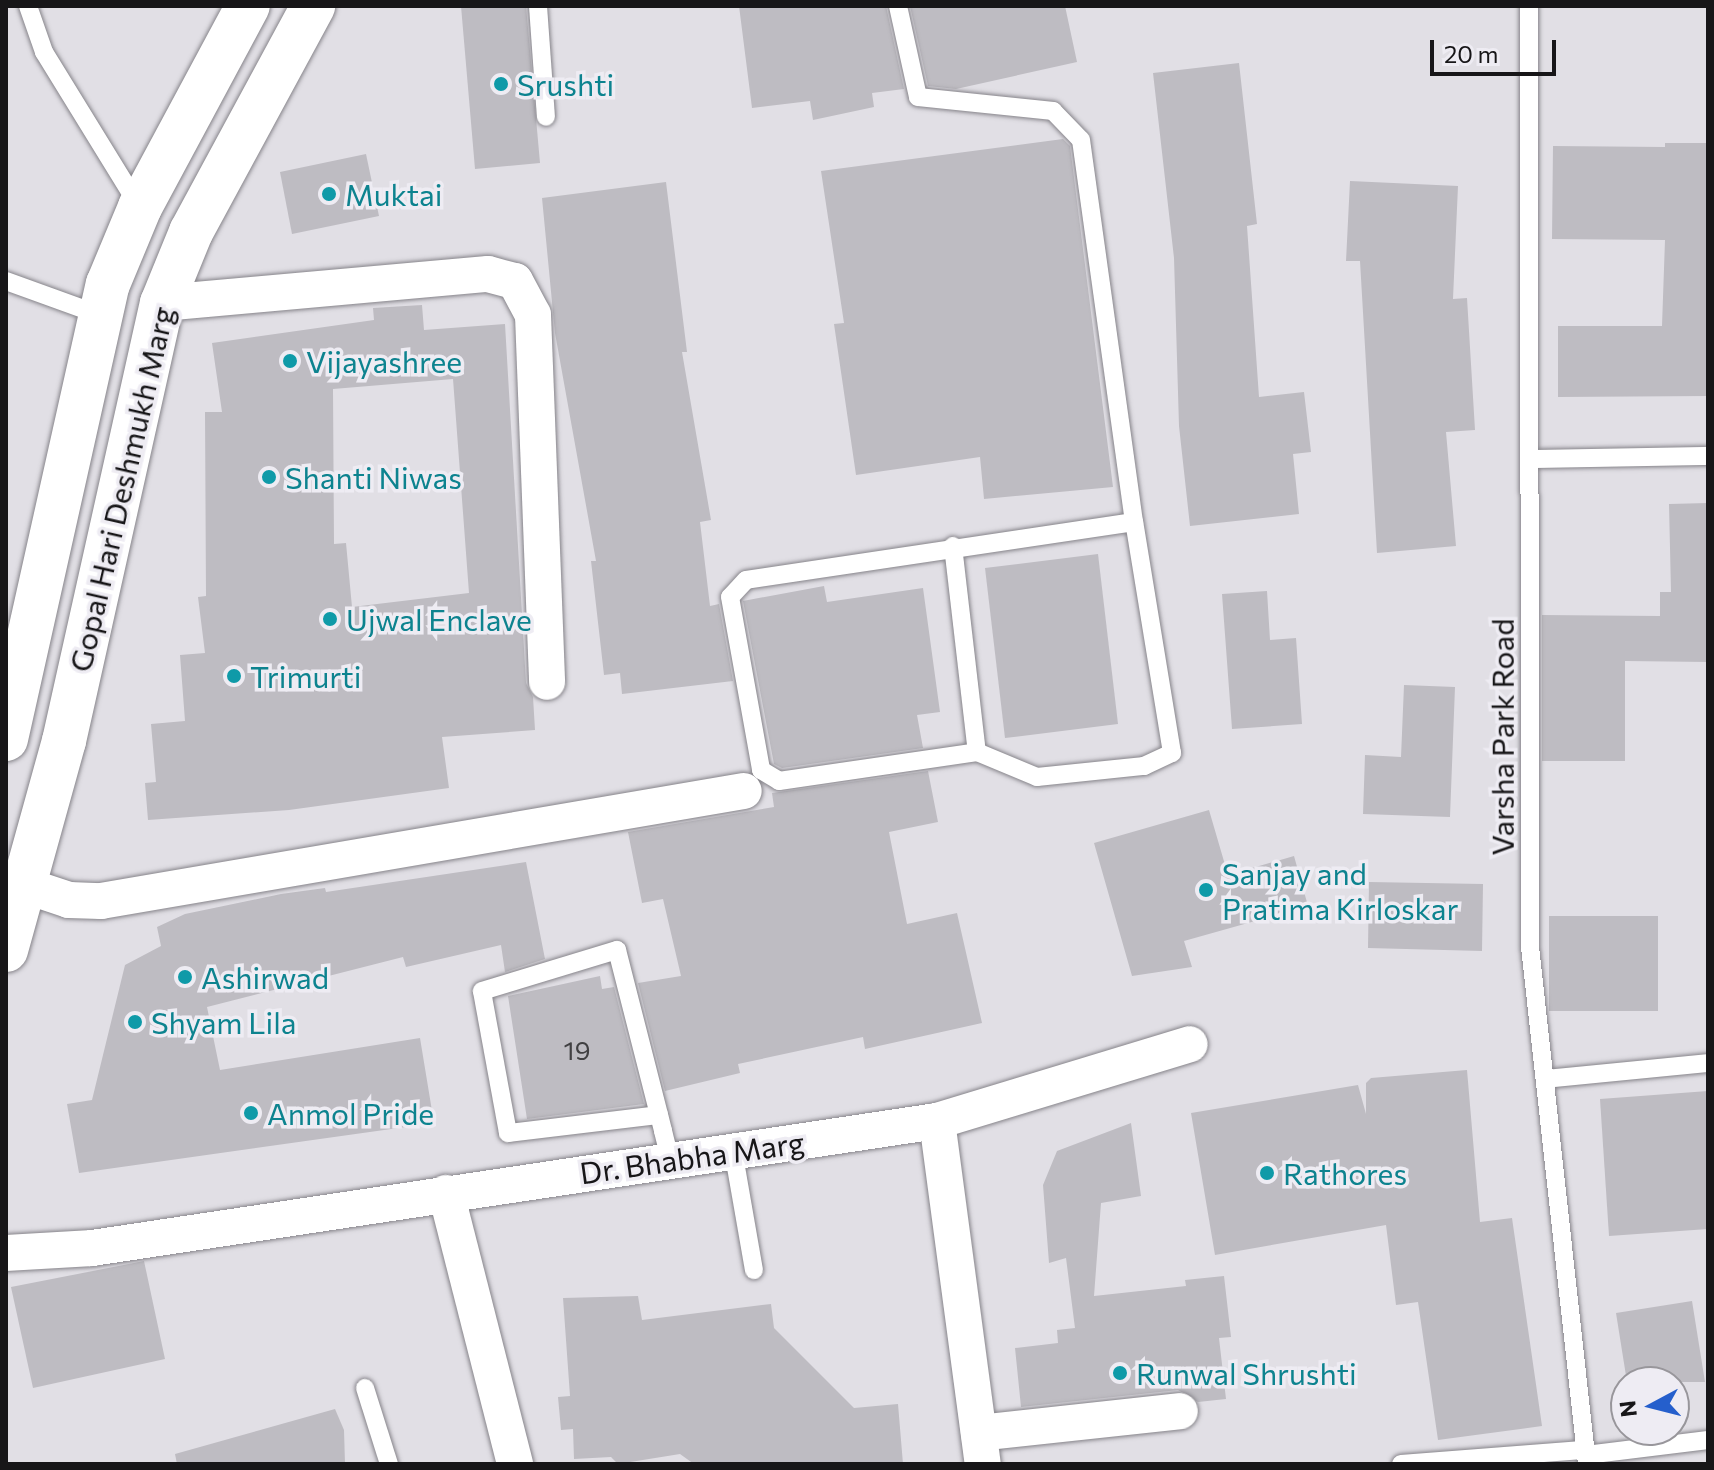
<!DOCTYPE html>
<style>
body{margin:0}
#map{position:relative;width:1714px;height:1470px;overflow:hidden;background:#e1dfe5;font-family:Commissioner,sans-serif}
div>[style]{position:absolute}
.building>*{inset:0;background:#bebcc2}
.roads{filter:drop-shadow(0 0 2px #86848a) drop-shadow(0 0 2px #86848a)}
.service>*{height:18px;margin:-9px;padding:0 9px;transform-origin:9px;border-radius:9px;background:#fff}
.minor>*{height:36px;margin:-18px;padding:0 18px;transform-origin:18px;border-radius:18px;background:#fff}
.primary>*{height:44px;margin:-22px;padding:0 22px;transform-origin:22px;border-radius:22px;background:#fff}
.dots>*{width:22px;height:22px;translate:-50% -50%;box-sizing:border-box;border:4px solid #eeecf3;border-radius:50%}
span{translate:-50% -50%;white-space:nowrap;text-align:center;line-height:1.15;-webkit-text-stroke:7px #eeecf3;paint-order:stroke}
.number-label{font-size:26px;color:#414042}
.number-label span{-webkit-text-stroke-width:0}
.culture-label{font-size:30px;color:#0d838f}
.left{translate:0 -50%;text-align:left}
.street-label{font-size:30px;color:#171618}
.frame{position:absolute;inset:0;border:8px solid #171618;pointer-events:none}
.north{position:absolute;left:1610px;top:1366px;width:80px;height:80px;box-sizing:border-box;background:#eeecf3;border:2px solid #98969b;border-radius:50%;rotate:263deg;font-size:22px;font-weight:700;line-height:32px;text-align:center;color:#171618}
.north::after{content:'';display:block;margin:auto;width:28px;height:36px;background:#255fcc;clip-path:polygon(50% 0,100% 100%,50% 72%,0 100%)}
.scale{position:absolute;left:1430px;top:40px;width:126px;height:36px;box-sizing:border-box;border:4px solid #171618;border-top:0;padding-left:10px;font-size:24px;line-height:28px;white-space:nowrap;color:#171618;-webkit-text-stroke:6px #eeecf3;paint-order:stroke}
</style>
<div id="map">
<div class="building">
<div style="clip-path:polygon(461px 6px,526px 6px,540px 163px,475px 169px)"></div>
<div style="clip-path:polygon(739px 6px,886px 6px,904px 89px,872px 93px,874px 107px,813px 120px,810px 101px,752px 108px)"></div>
<div style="clip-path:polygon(910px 6px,1065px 6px,1077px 62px,956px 89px,928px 86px)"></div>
<div style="clip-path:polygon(1239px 63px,1257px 224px,1247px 226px,1259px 397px,1304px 392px,1311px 452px,1293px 454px,1299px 514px,1190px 526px,1179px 426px,1174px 258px,1153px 73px)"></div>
<div style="clip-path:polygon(1063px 139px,1070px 146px,1113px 487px,984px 499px,980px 457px,856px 475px,834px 324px,844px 323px,821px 171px)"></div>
<div style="clip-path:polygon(1665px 143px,1708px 143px,1708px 396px,1558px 397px,1558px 326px,1662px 326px,1665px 240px,1552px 239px,1553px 146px,1665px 147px)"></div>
<div style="clip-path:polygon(366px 154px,379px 216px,292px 234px,280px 172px)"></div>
<div style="clip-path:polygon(1350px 181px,1458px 186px,1453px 299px,1467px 298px,1475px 430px,1446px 432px,1456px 546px,1377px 553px,1360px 261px,1346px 261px)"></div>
<div style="clip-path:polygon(666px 182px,687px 352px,682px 352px,711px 520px,700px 522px,710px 606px,719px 604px,733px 681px,622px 694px,620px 673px,604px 675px,591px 561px,596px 561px,555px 333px,542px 198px)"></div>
<div style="clip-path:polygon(evenodd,422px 305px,424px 330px,505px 324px,526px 683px,533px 697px,535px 730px,442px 737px,449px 788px,289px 810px,148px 820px,145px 783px,156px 782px,151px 724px,185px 721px,180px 655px,205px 653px,198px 597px,206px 596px,205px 412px,222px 412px,212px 343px,374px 320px,373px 308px,422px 305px,453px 379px,469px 593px,352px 607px,346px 543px,334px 544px,333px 389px,453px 379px)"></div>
<div style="clip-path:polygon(1708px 503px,1708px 662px,1625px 661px,1625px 761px,1542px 761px,1542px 615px,1660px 616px,1660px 592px,1671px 592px,1669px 504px)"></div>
<div style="clip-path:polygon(1098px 554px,1118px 724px,1005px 738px,985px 568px)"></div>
<div style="clip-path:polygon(824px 586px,827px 602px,923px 588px,940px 712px,917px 715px,923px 748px,782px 768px,774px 764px,743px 601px)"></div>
<div style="clip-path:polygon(1267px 591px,1270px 640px,1296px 638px,1302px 724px,1232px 729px,1222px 594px)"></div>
<div style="clip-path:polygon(1404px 685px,1455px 687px,1450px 817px,1363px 814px,1365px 755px,1401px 757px)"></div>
<div style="clip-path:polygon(928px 771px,938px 822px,889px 832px,907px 924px,957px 913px,982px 1023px,865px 1049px,863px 1037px,738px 1064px,740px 1073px,665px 1091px,638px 983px,681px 976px,663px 899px,642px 903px,628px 832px,774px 807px,772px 793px)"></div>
<div style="clip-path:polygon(1209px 810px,1228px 875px,1294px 856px,1308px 906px,1184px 941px,1192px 967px,1132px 976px,1094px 843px)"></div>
<div style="clip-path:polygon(526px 862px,545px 959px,505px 972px,501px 945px,406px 967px,403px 957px,207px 1007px,220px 1070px,420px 1038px,434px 1123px,79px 1173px,67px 1104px,92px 1100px,125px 965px,161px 946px,157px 927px,185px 914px,281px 894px,325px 888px,326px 892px)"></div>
<div style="clip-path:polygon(1369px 882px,1483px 884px,1482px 951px,1368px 948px)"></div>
<div style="clip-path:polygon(1549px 916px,1658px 916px,1658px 1011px,1549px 1011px)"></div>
<div style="clip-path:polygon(600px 976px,602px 989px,614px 987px,644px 1104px,527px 1119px,508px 996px)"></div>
<div style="clip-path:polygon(1467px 1070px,1480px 1222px,1512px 1218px,1542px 1426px,1438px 1440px,1418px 1302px,1396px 1305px,1386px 1225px,1215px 1255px,1191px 1113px,1358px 1085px,1366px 1114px,1366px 1083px,1371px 1078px)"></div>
<div style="clip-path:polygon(1708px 1091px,1708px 1229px,1609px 1236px,1600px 1099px)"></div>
<div style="clip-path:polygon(1131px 1123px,1141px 1196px,1101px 1203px,1094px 1296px,1186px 1286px,1185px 1280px,1224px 1276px,1231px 1337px,1219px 1338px,1226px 1399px,1198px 1402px,1178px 1390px,1021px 1407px,1015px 1348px,1058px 1343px,1057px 1330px,1075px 1328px,1066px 1258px,1049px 1263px,1043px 1185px,1057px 1151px)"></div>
<div style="clip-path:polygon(144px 1261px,165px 1359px,33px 1388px,11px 1287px)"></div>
<div style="clip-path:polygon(638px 1296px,642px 1320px,771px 1304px,774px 1328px,854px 1408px,898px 1404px,903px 1464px,694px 1464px,680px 1454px,618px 1464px,611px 1457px,574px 1459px,573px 1429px,561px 1430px,558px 1397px,570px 1396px,563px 1298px)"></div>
<div style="clip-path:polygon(1692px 1301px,1705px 1382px,1627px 1382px,1616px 1313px)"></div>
<div style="clip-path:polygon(335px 1409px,344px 1430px,345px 1464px,177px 1464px,175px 1454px)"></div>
</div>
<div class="roads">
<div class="service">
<div style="left:28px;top:6px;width:49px;rotate:70.8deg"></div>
<div style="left:44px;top:52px;width:180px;rotate:58.4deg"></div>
<div style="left:538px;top:6px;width:111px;rotate:85.9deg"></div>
<div style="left:898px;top:6px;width:93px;rotate:77.6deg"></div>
<div style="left:918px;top:97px;width:136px;rotate:5.9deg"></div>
<div style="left:1053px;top:111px;width:40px;rotate:46deg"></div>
<div style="left:1081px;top:140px;width:386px;rotate:82.1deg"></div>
<div style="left:1134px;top:522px;width:392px;rotate:171.5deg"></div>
<div style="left:746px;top:580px;width:23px;rotate:133deg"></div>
<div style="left:730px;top:597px;width:176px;rotate:79.8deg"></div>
<div style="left:761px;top:770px;width:21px;rotate:31deg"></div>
<div style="left:779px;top:781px;width:200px;rotate:-8.3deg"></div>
<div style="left:977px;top:752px;width:65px;rotate:22.6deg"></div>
<div style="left:1037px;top:777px;width:108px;rotate:-5.9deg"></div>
<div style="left:1144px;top:766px;width:31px;rotate:-25deg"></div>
<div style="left:1172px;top:753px;width:234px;rotate:-99.3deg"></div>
<div style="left:1529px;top:6px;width:941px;rotate:89.94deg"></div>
<div style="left:1530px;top:947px;width:520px;rotate:83.71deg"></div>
<div style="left:6px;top:281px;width:100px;rotate:19.9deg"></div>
<div style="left:1530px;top:459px;width:178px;rotate:-1deg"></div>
<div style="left:953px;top:546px;width:207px;rotate:83.4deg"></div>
<div style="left:1545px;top:1079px;width:164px;rotate:-5.6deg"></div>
<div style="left:659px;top:1115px;width:152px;rotate:173.2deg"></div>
<div style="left:508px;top:1133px;width:144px;rotate:-100.4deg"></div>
<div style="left:482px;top:991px;width:141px;rotate:-16.9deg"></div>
<div style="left:617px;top:950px;width:187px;rotate:75.7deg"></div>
<div style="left:663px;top:1131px;width:30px;rotate:76deg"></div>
<div style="left:733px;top:1150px;width:122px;rotate:80.1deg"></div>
<div style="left:365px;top:1388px;width:80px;rotate:72.5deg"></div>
<div style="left:1586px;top:1455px;width:123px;rotate:-7deg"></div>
<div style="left:1401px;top:1464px;width:185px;rotate:-4.4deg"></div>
</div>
<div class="minor">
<div style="left:162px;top:303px;width:327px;rotate:-5.1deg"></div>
<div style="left:488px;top:274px;width:28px;rotate:15deg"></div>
<div style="left:515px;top:281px;width:38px;rotate:62deg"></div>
<div style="left:533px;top:315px;width:367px;rotate:87.8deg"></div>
<div style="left:24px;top:885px;width:47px;rotate:18.4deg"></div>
<div style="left:69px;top:900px;width:32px;rotate:2deg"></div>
<div style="left:101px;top:901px;width:652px;rotate:-9.71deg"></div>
<div style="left:937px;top:1121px;width:346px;rotate:82.4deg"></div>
<div style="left:446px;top:1193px;width:280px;rotate:75.7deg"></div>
<div style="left:6px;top:1253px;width:86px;rotate:-3.3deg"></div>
<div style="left:92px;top:1248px;width:854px;rotate:-8.55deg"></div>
<div style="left:937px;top:1121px;width:264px;rotate:-16.9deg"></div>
<div style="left:979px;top:1433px;width:202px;rotate:-6.2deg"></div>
</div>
<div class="primary">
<div style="left:6px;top:739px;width:466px;rotate:-77.4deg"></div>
<div style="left:108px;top:284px;width:83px;rotate:-67.4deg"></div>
<div style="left:140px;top:207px;width:228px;rotate:-61.8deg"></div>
<div style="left:6px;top:950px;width:217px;rotate:-74.5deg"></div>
<div style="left:64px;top:741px;width:449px;rotate:-77.4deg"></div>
<div style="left:162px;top:303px;width:77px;rotate:-67.8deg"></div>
<div style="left:191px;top:232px;width:257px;rotate:-61.6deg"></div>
</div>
</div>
<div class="dots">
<div style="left:501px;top:84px;background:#0f9aa8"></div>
<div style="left:329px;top:194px;background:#0f9aa8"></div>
<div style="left:290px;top:361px;background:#0f9aa8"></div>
<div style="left:269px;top:477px;background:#0f9aa8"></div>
<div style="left:330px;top:619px;background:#0f9aa8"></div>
<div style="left:234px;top:676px;background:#0f9aa8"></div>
<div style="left:1206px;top:890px;background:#0f9aa8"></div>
<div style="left:185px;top:977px;background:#0f9aa8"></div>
<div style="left:135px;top:1022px;background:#0f9aa8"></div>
<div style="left:251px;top:1113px;background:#0f9aa8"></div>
<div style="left:1267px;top:1173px;background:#0f9aa8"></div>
<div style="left:1120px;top:1373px;background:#0f9aa8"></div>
</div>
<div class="number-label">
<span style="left:577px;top:1050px">19</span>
</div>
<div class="culture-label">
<span class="left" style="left:517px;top:84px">Srushti</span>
<span class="left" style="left:345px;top:194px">Muktai</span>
<span class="left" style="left:306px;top:361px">Vijayashree</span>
<span class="left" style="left:285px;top:477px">Shanti Niwas</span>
<span class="left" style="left:346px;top:619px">Ujwal Enclave</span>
<span class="left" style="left:250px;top:676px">Trimurti</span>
<span class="left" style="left:1222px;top:890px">Sanjay and<br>Pratima Kirloskar</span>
<span class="left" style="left:201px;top:977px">Ashirwad</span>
<span class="left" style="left:151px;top:1022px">Shyam Lila</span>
<span class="left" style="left:267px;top:1113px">Anmol Pride</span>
<span class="left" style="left:1283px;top:1173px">Rathores</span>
<span class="left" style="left:1136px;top:1373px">Runwal Shrushti</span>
</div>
<div class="street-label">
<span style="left:121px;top:489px;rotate:-77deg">Gopal Hari Deshmukh Marg</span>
<span style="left:1502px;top:737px;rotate:-90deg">Varsha Park Road</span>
<span style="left:692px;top:1157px;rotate:-8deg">Dr. Bhabha Marg</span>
</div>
<div class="frame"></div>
<div class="north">N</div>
<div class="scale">20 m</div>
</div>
